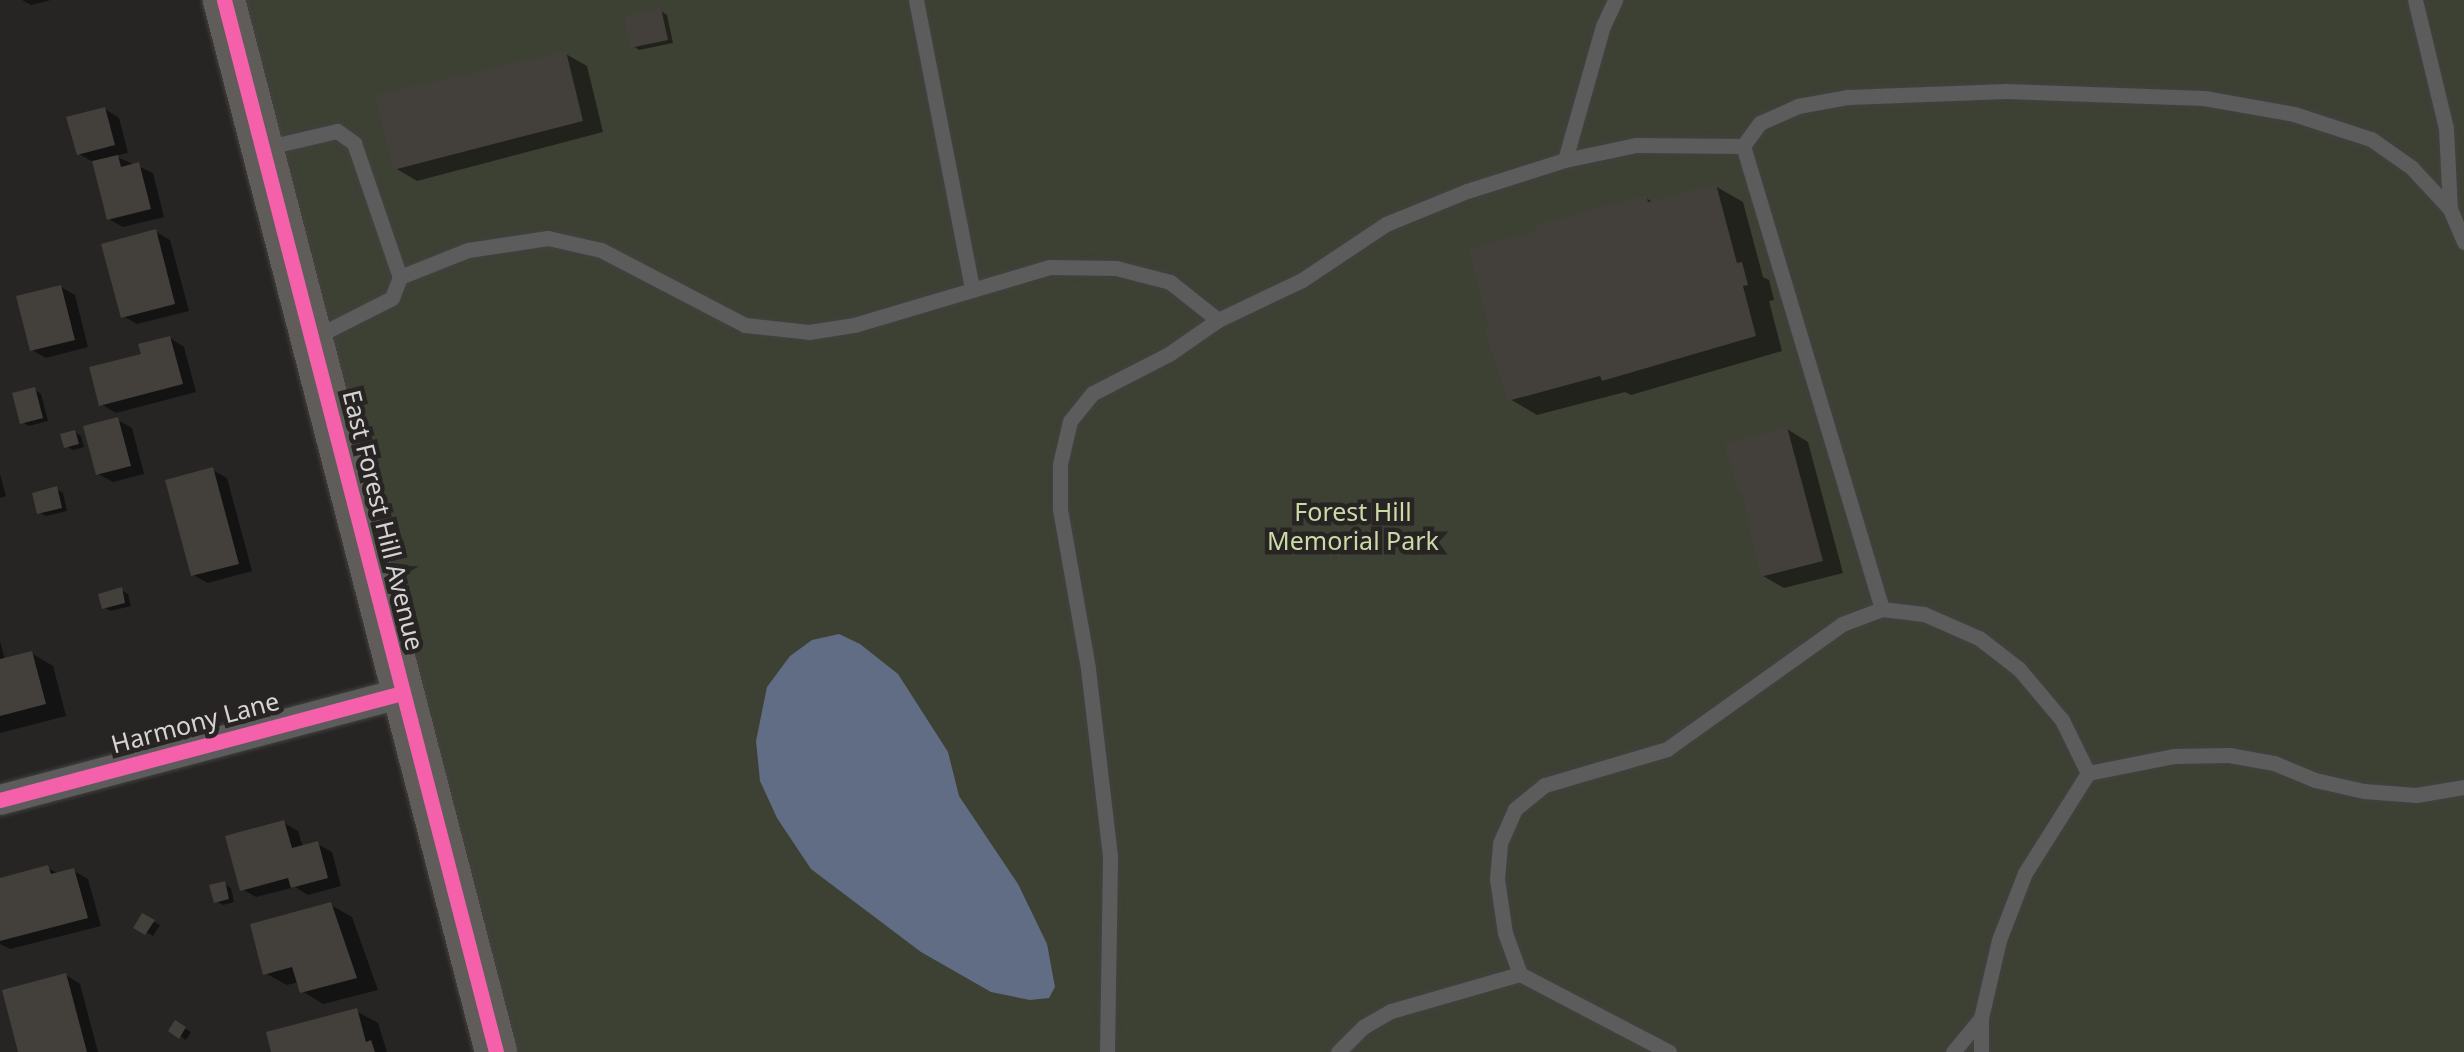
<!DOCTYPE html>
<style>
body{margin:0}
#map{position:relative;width:2464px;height:1052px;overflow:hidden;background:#262524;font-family:"Noto Sans",sans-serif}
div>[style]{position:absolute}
.green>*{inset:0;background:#3d4134}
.water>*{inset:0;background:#616d84}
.shadow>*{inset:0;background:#0007}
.building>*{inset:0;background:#433f3b}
.roads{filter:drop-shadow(0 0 2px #434140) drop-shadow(0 0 2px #434140)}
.lane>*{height:15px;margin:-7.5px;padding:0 7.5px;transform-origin:7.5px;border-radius:7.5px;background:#5d5c5c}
.street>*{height:30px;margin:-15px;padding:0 15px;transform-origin:15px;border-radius:15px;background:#5d5c5c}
.secondary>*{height:42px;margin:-21px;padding:0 21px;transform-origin:21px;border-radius:21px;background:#5f5c5a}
.cycleway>*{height:15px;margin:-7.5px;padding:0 7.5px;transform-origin:7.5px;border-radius:7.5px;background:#f560ab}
span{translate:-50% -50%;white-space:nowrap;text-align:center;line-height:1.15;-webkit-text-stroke:9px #272423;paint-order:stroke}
.park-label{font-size:25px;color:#ccdaa6}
.street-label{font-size:25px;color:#d6d4d3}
</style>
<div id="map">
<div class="green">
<div style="clip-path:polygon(242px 0,2464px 0,2464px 1052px,516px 1052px)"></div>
</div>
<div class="water">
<div style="clip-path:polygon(839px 634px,860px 644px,898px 674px,948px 752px,959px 796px,1018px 884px,1047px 944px,1055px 987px,1049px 998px,1030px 1000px,991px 992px,921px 952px,811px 869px,777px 818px,760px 781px,756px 741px,767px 687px,790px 656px,812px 640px)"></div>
</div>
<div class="shadow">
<div style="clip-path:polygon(22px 0,51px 0,31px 5px)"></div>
<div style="clip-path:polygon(661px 11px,667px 15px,673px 43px,639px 50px,633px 46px)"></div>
<div style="clip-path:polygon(566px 54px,587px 66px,603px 132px,417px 181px,395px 168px)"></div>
<div style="clip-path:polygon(105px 109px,119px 118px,128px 153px,115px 156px,153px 173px,164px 217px,123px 227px,109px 219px,95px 163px,79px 154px)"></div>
<div style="clip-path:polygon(1715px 186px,1743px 202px,1763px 277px,1769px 280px,1774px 300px,1769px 301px,1782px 351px,1631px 395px,1625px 392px,1537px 415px,1510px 399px,1492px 330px,1540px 233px,1646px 198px,1654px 203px)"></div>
<div style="clip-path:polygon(156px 232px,170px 240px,189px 311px,137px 324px,123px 316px)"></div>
<div style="clip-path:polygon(61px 287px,75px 295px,88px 347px,46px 358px,32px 350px)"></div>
<div style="clip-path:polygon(170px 338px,184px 347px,196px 392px,116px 413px,101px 404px)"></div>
<div style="clip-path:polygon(35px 390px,41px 394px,48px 421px,29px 426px,22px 422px)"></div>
<div style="clip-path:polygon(118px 420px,132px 428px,144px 474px,113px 482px,98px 474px)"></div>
<div style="clip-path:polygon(1787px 429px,1808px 442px,1843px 573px,1784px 588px,1763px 576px,1745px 497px,1741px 495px)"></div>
<div style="clip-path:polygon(75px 432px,81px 436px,84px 447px,73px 450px,66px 446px)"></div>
<div style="clip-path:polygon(212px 470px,227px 478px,252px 571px,208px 583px,193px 575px)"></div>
<div style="clip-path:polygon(0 474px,6px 496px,0 498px)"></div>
<div style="clip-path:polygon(56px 489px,63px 493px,67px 511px,46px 516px,40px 513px)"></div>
<div style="clip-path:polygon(121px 590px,128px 594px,131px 606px,110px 611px,104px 607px)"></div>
<div style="clip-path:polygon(0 641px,5px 660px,31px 653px,53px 666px,66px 716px,0 733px)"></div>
<div style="clip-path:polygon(284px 823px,298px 831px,303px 847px,318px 844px,332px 852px,341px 886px,308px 895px,295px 887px,256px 897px,242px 889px)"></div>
<div style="clip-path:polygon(48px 868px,59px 874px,74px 871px,88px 879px,101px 926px,10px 949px,0 944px,0 880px)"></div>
<div style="clip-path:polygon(224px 884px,231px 888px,234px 902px,223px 905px,216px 901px)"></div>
<div style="clip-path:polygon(331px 905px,352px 917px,378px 990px,323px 1004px,302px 991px,299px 982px,287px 985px,265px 973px)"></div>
<div style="clip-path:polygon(143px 916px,160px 925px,153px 936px,137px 927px)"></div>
<div style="clip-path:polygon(66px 975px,80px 984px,98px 1052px,21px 1052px)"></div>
<div style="clip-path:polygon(356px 1011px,378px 1023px,387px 1052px,273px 1052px)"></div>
<div style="clip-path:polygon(176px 1023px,191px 1032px,186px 1040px,171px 1030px)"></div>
</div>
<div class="building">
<div style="clip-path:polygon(661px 8px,668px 40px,630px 48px,624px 16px)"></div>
<div style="clip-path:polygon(566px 51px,583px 121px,393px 170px,375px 95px)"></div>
<div style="clip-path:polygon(105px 107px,115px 145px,77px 155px,66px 117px)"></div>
<div style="clip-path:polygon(118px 155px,121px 167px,139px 162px,151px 209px,107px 220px,92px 161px)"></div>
<div style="clip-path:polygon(1716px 184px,1737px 263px,1742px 262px,1748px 285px,1743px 286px,1756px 336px,1602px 381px,1600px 376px,1508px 401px,1484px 329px,1489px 328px,1468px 249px,1537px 231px,1535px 225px,1646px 195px,1648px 202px)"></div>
<div style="clip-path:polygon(156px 229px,175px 304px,121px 318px,101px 244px)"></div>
<div style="clip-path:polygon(61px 285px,75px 340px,30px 351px,16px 296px)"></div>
<div style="clip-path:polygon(170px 336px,183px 384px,99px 406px,89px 367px,141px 354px,138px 344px)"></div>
<div style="clip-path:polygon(35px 387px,43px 418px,20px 424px,12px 393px)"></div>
<div style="clip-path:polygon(118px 417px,131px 466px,96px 475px,83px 426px)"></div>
<div style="clip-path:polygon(1787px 427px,1823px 561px,1760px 577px,1742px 495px,1739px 496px,1724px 443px)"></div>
<div style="clip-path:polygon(75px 430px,79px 444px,64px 448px,60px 434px)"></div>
<div style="clip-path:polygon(213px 467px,239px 564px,191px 576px,165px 480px)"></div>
<div style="clip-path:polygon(57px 486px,62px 508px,37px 514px,32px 493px)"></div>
<div style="clip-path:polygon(122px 587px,125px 603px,102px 609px,98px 594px)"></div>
<div style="clip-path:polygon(32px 651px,46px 704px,0 716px,0 659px)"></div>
<div style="clip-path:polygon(284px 820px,292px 848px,318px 841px,328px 878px,291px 888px,288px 878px,240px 891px,225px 836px)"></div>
<div style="clip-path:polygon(48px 865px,51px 874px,74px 868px,88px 918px,0 941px,0 878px)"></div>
<div style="clip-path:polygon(225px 881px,229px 899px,214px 903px,209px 885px)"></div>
<div style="clip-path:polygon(331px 902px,357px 978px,300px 993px,292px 967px,263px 975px,250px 924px)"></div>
<div style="clip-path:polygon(142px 913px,155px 920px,145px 935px,133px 928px)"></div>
<div style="clip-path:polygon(66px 973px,87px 1052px,18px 1052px,2px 990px)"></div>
<div style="clip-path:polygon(357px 1008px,366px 1042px,371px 1040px,375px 1052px,271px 1052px,266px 1032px)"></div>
<div style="clip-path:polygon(175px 1020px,186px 1027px,179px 1039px,168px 1031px)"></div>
</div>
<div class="roads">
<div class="lane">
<div style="left:916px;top:0;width:292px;rotate:79deg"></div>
<div style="left:2415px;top:0;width:132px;rotate:76.4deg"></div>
<div style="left:2446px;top:128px;width:81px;rotate:87.2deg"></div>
<div style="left:264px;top:148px;width:75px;rotate:-13.1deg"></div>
<div style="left:337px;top:131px;width:21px;rotate:35deg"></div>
<div style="left:354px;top:143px;width:142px;rotate:71.1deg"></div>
<div style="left:400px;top:277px;width:22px;rotate:111deg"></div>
<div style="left:392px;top:298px;width:86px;rotate:153.1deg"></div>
<div style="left:1565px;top:160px;width:139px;rotate:-74.2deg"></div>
<div style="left:1603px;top:26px;width:29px;rotate:-65deg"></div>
<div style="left:400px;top:277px;width:73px;rotate:-21.7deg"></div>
<div style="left:468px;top:250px;width:81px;rotate:-8.5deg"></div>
<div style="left:548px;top:238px;width:54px;rotate:12.8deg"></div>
<div style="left:601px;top:250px;width:162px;rotate:27.5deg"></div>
<div style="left:745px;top:325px;width:64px;rotate:6.2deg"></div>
<div style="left:809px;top:332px;width:46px;rotate:-8.8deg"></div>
<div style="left:854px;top:325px;width:204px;rotate:-16.5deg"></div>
<div style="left:1050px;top:267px;width:66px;rotate:0.9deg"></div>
<div style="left:1116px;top:268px;width:56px;rotate:14.5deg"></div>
<div style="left:1170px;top:282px;width:61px;rotate:38.4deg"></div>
<div style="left:1882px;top:609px;width:483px;rotate:-106.7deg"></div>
<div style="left:1743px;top:146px;width:29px;rotate:-54deg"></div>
<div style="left:1760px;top:123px;width:42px;rotate:-24.1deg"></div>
<div style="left:1798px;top:106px;width:51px;rotate:-10.2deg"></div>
<div style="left:1848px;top:97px;width:158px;rotate:-2.2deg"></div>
<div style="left:2006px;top:91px;width:198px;rotate:2deg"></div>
<div style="left:2204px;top:98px;width:91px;rotate:10.1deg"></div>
<div style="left:2294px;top:114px;width:81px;rotate:18deg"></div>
<div style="left:2371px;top:139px;width:49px;rotate:35deg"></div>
<div style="left:2411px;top:167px;width:57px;rotate:47.1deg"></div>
<div style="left:2450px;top:209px;width:36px;rotate:67deg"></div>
<div style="left:1107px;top:1052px;width:196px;rotate:-89.1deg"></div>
<div style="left:1110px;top:856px;width:189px;rotate:-96.7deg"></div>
<div style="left:1088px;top:668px;width:160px;rotate:-100deg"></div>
<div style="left:1060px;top:510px;width:46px;rotate:-90deg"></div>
<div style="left:1060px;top:464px;width:44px;rotate:-76.9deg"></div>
<div style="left:1070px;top:421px;width:36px;rotate:-51deg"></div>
<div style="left:1093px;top:393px;width:85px;rotate:-27.2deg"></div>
<div style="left:1169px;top:354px;width:60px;rotate:-34.8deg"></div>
<div style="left:1218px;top:320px;width:93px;rotate:-25.5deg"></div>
<div style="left:1302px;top:280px;width:101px;rotate:-33.7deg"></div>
<div style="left:1386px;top:224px;width:87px;rotate:-22.2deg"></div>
<div style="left:1467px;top:191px;width:103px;rotate:-17.6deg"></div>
<div style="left:1565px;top:160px;width:73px;rotate:-11.9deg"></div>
<div style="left:1636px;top:145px;width:107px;rotate:0.5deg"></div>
<div style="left:1338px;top:1052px;width:35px;rotate:-45deg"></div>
<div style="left:1363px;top:1027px;width:32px;rotate:-30deg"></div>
<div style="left:1391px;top:1011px;width:134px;rotate:-16deg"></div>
<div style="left:1669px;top:1052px;width:168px;rotate:-152.4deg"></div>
<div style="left:1520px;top:974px;width:44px;rotate:-110.1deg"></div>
<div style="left:1505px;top:933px;width:55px;rotate:-98.4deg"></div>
<div style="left:1497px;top:879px;width:36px;rotate:-85deg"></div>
<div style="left:1500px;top:843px;width:37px;rotate:-66deg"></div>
<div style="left:1515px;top:809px;width:38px;rotate:-39deg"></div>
<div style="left:1545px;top:785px;width:127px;rotate:-16.4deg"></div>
<div style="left:1667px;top:749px;width:215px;rotate:-35.5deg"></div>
<div style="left:1842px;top:624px;width:43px;rotate:-20.6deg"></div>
<div style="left:1882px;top:609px;width:42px;rotate:6.8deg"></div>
<div style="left:1924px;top:614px;width:60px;rotate:23.6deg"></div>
<div style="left:1979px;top:638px;width:51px;rotate:37.8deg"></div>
<div style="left:2019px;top:669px;width:67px;rotate:49.9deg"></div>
<div style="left:2062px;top:720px;width:59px;rotate:63.9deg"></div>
<div style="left:1953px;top:1052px;width:44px;rotate:-50.5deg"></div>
<div style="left:1981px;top:1052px;width:34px;rotate:-90deg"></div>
<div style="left:1981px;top:1018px;width:80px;rotate:-77deg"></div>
<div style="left:1999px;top:940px;width:72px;rotate:-68.8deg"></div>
<div style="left:2025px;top:873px;width:118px;rotate:-57.8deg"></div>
<div style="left:2088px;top:773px;width:88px;rotate:-11.2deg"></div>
<div style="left:2174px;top:756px;width:55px;rotate:-1deg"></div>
<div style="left:2229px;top:755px;width:46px;rotate:10.1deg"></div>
<div style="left:2274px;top:763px;width:44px;rotate:22.5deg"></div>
<div style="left:2315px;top:780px;width:50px;rotate:12.7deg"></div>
<div style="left:2364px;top:791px;width:52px;rotate:4.4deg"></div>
<div style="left:2416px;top:795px;width:49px;rotate:-9.5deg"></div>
</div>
<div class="street">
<div style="left:0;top:800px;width:417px;rotate:-14.9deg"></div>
</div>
<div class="secondary">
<div style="left:224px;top:0;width:1087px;rotate:75.5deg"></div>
</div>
</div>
<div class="cycleway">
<div style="left:224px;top:0;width:1087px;rotate:75.5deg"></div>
<div style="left:0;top:800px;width:417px;rotate:-14.9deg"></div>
</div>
<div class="park-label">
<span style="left:1353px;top:526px">Forest Hill<br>Memorial Park</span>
</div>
<div class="street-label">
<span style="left:384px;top:520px;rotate:76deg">East Forest Hill Avenue</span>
<span style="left:195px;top:722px;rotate:-15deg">Harmony Lane</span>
</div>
</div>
